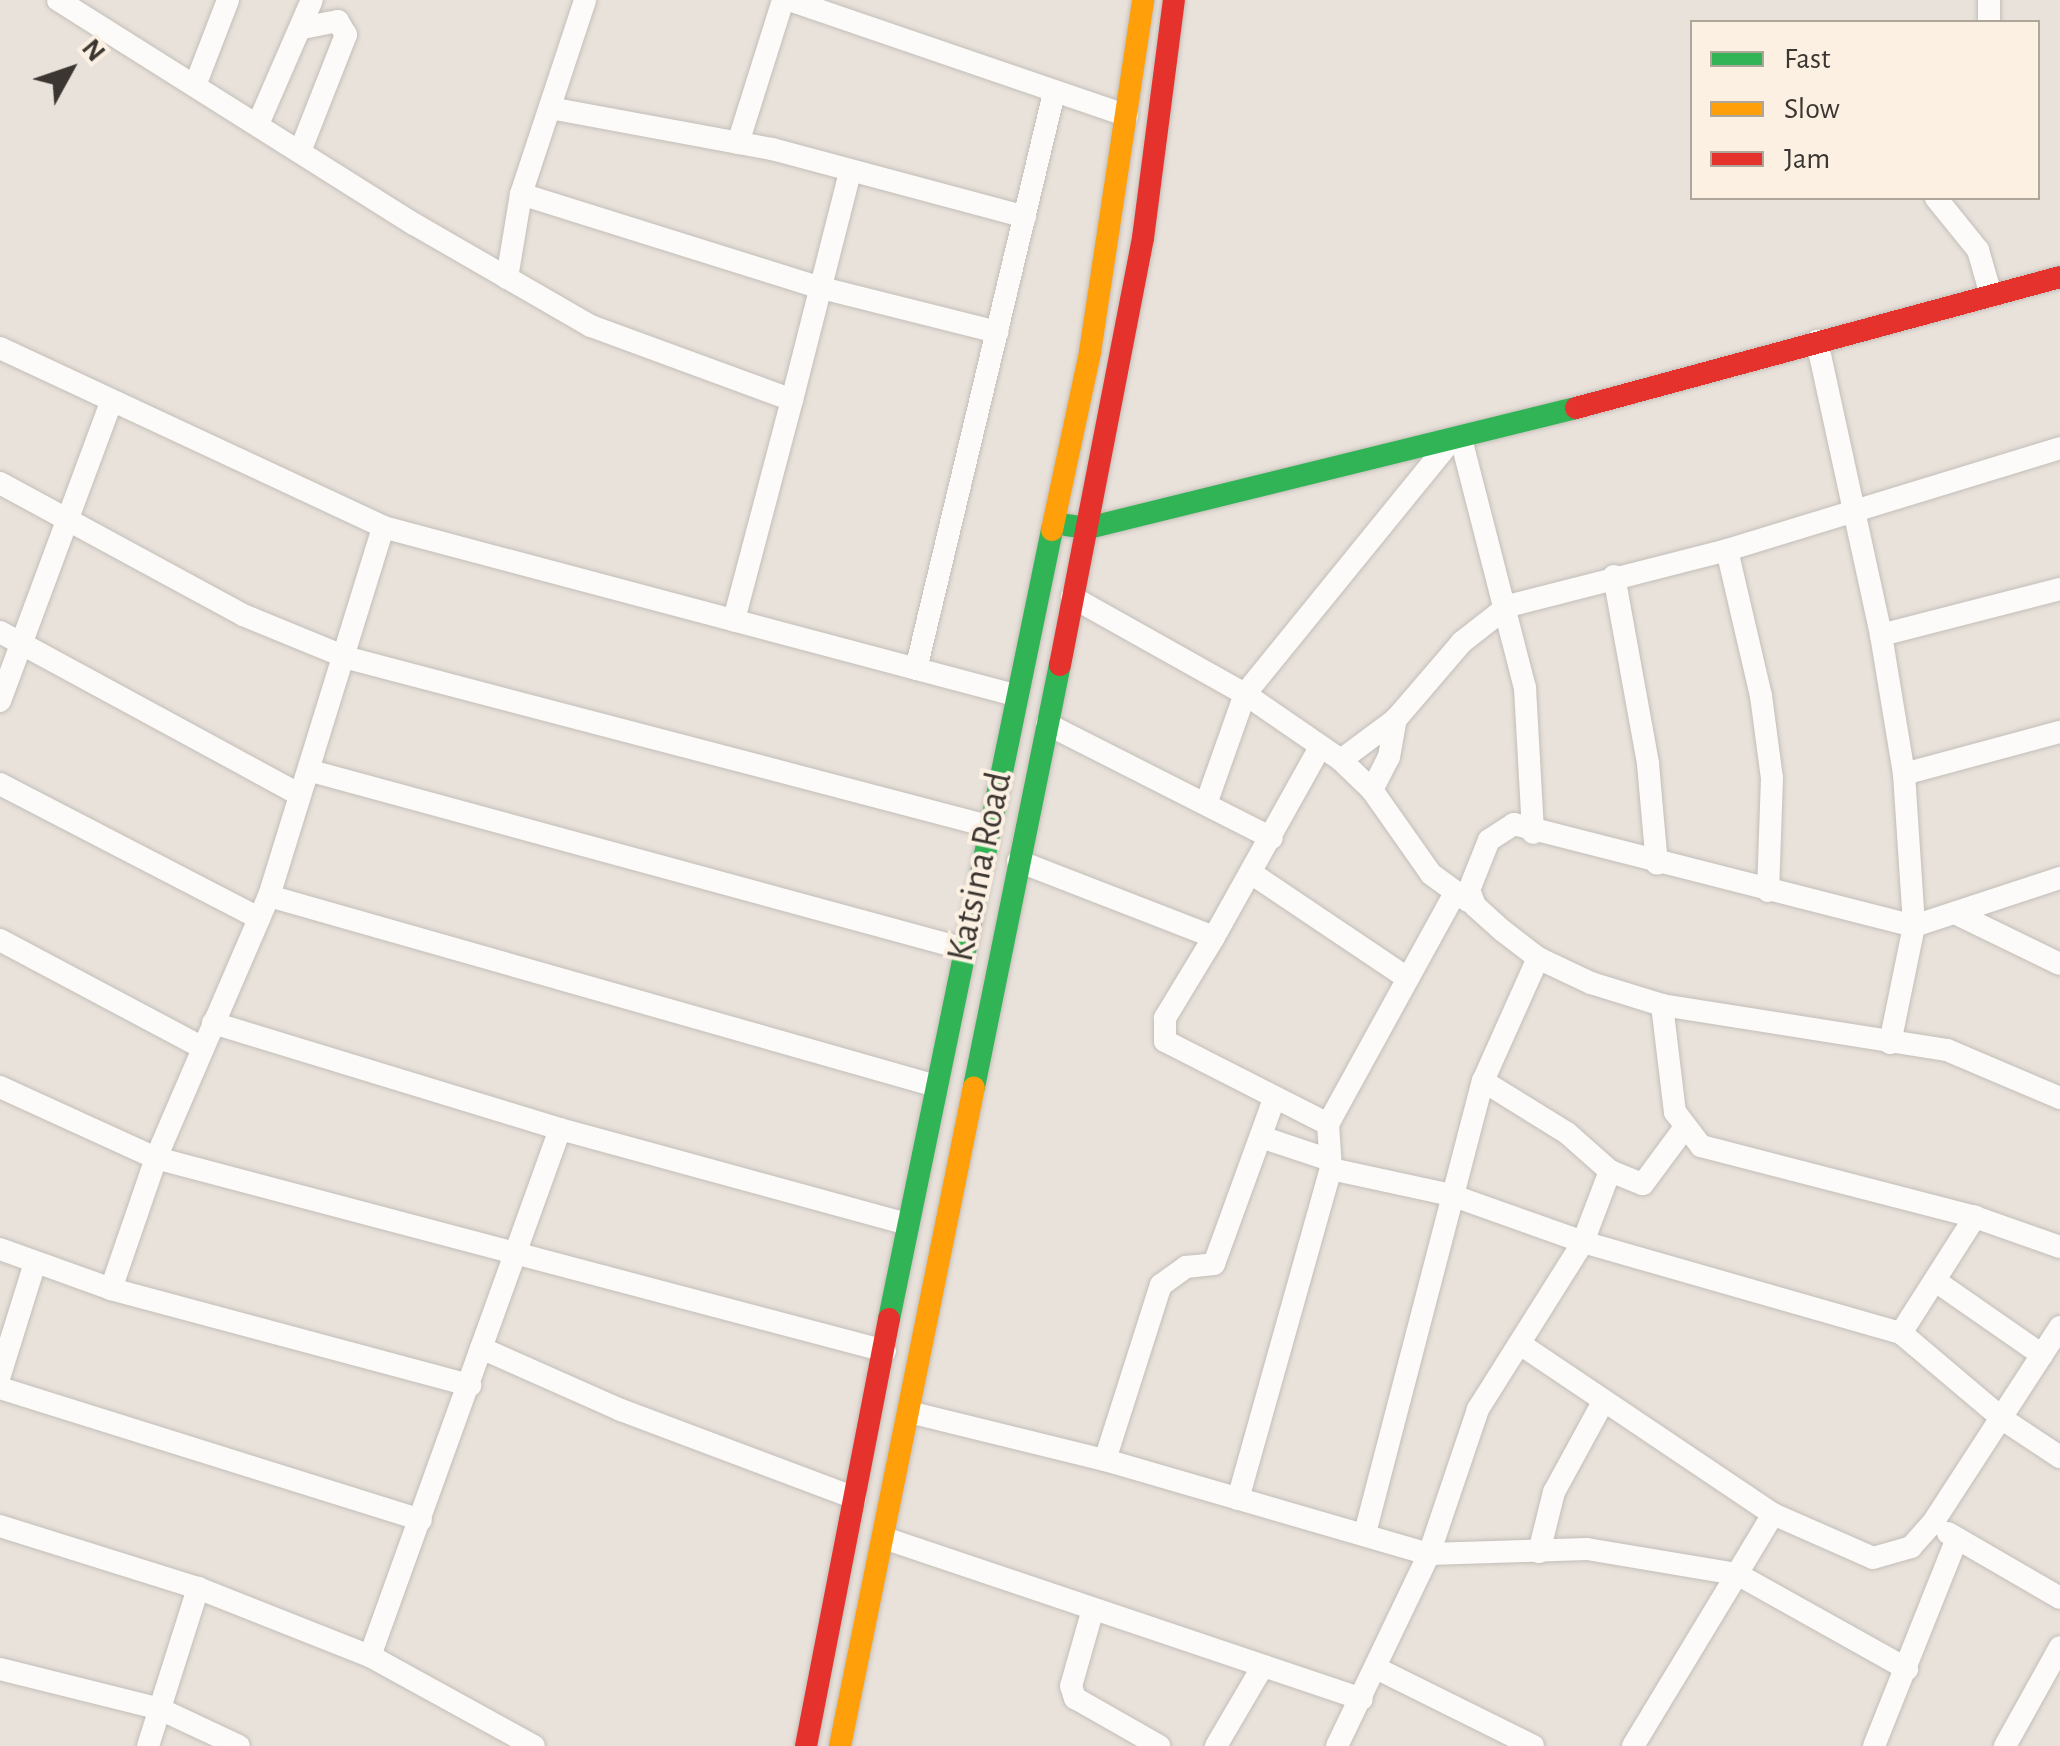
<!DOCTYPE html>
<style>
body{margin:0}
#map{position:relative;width:2060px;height:1746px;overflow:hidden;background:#e9e2db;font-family:"Alegreya Sans",sans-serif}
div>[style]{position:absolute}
.roads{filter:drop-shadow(0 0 2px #c3beb8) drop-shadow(0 0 2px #c3beb8)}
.street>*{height:22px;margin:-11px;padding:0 11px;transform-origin:11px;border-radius:11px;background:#fcfbfa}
.fast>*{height:22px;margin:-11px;padding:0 11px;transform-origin:11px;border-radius:11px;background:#30b455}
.slow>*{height:22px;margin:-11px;padding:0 11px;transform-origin:11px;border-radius:11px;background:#ff9f0a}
.jam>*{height:22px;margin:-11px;padding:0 11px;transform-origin:11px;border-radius:11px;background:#e5322d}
span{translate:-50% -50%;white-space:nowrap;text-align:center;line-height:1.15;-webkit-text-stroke:8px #fcf0e2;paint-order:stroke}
.street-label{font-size:38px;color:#3b3631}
.legend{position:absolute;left:1690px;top:20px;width:350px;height:180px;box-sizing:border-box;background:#fcf0e2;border:2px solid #afa69b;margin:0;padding:12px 18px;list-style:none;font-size:30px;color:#3b3631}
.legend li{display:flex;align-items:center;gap:20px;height:50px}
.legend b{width:50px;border:2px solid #afa69b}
.north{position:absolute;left:20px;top:20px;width:100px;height:100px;-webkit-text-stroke:8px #fcf0e2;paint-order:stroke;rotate:50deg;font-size:28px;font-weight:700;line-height:40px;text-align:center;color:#3b3631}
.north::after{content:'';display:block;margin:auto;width:35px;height:45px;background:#3b3631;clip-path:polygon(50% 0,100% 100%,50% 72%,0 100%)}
</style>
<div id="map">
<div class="roads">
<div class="street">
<div style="left:58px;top:0;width:421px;rotate:32.2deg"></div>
<div style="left:414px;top:224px;width:204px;rotate:30deg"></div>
<div style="left:591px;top:326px;width:214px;rotate:20.2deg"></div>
<div style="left:792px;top:400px;width:228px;rotate:104.8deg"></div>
<div style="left:789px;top:0;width:357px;rotate:18.9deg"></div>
<div style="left:1989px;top:22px;width:22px;rotate:-90deg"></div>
<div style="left:196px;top:83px;width:89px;rotate:-68.9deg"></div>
<div style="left:550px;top:108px;width:226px;rotate:10.5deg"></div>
<div style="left:772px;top:149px;width:262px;rotate:15deg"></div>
<div style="left:258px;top:124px;width:135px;rotate:-66.5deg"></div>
<div style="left:738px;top:143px;width:150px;rotate:-72.5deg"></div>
<div style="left:301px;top:149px;width:123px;rotate:-68.5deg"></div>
<div style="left:346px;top:35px;width:16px;rotate:-120deg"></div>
<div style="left:338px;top:21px;width:36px;rotate:169deg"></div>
<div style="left:521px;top:194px;width:311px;rotate:17.4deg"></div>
<div style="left:818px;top:287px;width:185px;rotate:14.1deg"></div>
<div style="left:1936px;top:198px;width:67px;rotate:51.1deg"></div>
<div style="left:1978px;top:250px;width:47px;rotate:73.9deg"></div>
<div style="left:507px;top:278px;width:85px;rotate:-80.5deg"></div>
<div style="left:521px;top:194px;width:204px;rotate:-71.7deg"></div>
<div style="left:1817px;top:341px;width:301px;rotate:77.7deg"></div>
<div style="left:1881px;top:635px;width:141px;rotate:80.6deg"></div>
<div style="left:1904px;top:774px;width:152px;rotate:86.2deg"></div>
<div style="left:1914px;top:926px;width:413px;rotate:-165.7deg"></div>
<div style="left:1514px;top:824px;width:30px;rotate:147deg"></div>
<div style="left:1489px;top:840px;width:54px;rotate:111.8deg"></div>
<div style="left:1469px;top:890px;width:17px;rotate:69deg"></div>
<div style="left:1475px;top:906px;width:38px;rotate:42deg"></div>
<div style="left:1503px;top:931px;width:44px;rotate:37.6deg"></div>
<div style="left:1538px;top:958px;width:59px;rotate:25.3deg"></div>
<div style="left:1591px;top:983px;width:74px;rotate:17.2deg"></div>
<div style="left:1662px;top:1005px;width:289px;rotate:9deg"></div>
<div style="left:1947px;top:1050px;width:123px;rotate:23deg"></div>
<div style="left:0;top:348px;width:423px;rotate:25deg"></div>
<div style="left:383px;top:527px;width:654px;rotate:14.89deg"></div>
<div style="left:792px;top:400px;width:234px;rotate:-75.7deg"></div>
<div style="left:1461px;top:439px;width:257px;rotate:75.6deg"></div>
<div style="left:1525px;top:688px;width:145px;rotate:86.8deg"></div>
<div style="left:0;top:483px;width:277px;rotate:28.5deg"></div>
<div style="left:243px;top:615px;width:113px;rotate:22.3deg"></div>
<div style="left:348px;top:658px;width:662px;rotate:14.71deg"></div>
<div style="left:1727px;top:550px;width:150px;rotate:76.9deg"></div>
<div style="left:1761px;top:696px;width:83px;rotate:82.4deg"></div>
<div style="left:1772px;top:778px;width:113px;rotate:92deg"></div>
<div style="left:1614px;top:576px;width:191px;rotate:79.7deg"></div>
<div style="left:1648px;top:764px;width:100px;rotate:84.9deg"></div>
<div style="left:1072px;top:597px;width:198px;rotate:29.3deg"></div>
<div style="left:1245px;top:694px;width:116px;rotate:34.5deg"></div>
<div style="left:1341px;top:760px;width:43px;rotate:44.1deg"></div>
<div style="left:1372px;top:790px;width:103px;rotate:54.9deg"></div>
<div style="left:1431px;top:874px;width:46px;rotate:36.1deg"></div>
<div style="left:0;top:632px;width:341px;rotate:28.5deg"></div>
<div style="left:1881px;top:635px;width:185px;rotate:-14.4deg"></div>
<div style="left:916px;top:669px;width:592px;rotate:-76.53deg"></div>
<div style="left:0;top:701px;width:318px;rotate:-69.6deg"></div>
<div style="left:1047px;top:724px;width:252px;rotate:26.9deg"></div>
<div style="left:1341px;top:760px;width:69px;rotate:-36.7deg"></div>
<div style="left:1396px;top:719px;width:101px;rotate:-49.4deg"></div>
<div style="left:1462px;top:642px;width:58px;rotate:-38deg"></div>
<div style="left:1508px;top:606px;width:226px;rotate:-14.3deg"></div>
<div style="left:1727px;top:550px;width:348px;rotate:-17deg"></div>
<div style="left:311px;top:771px;width:674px;rotate:15.23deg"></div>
<div style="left:1904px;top:774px;width:162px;rotate:-15.1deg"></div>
<div style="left:0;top:784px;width:292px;rotate:27.4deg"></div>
<div style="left:1372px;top:790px;width:37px;rotate:-63deg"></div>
<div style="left:1389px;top:757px;width:39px;rotate:-80deg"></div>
<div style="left:1206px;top:804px;width:117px;rotate:-70.5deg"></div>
<div style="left:1245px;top:694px;width:323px;rotate:-50.9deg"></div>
<div style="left:1018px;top:861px;width:210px;rotate:21.2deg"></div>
<div style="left:1214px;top:937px;width:95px;rotate:121.2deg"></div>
<div style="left:1165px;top:1018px;width:23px;rotate:90deg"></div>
<div style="left:1165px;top:1041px;width:183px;rotate:27deg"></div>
<div style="left:1251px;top:873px;width:188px;rotate:33.9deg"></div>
<div style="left:269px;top:896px;width:694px;rotate:15.9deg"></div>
<div style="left:1957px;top:914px;width:114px;rotate:25.9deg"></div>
<div style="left:1214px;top:937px;width:218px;rotate:-60.8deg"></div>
<div style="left:0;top:940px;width:230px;rotate:28deg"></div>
<div style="left:1662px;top:1005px;width:108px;rotate:83.1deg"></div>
<div style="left:1675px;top:1112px;width:43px;rotate:52.6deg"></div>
<div style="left:1701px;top:1146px;width:283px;rotate:14.5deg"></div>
<div style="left:1975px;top:1217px;width:90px;rotate:19.4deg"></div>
<div style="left:213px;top:1023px;width:363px;rotate:17deg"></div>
<div style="left:560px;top:1129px;width:360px;rotate:15.3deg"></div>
<div style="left:1890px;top:1043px;width:119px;rotate:-78.4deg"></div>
<div style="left:1914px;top:926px;width:154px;rotate:-18.2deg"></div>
<div style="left:1483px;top:1081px;width:99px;rotate:31.8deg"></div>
<div style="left:1567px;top:1133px;width:57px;rotate:41.5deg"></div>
<div style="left:1610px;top:1171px;width:35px;rotate:22deg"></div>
<div style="left:1643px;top:1184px;width:67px;rotate:-53.5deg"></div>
<div style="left:0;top:1087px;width:171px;rotate:24.5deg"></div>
<div style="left:156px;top:1158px;width:754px;rotate:14.83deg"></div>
<div style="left:1264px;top:1138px;width:66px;rotate:18.4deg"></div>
<div style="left:1331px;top:1169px;width:123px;rotate:12.2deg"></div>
<div style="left:1451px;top:1195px;width:140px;rotate:19.6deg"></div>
<div style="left:1583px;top:1242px;width:331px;rotate:16deg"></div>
<div style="left:1901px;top:1333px;width:135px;rotate:40.2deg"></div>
<div style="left:2004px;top:1420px;width:67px;rotate:33.5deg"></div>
<div style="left:0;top:1249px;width:118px;rotate:19.8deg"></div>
<div style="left:111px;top:1289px;width:372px;rotate:15deg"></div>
<div style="left:1937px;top:1282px;width:128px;rotate:34.8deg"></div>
<div style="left:111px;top:1289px;width:139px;rotate:-71deg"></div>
<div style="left:156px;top:1158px;width:285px;rotate:-66.7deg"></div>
<div style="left:269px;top:896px;width:386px;rotate:-72.8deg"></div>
<div style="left:1901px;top:1333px;width:138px;rotate:-57.5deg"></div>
<div style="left:1523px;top:1346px;width:301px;rotate:33.9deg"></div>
<div style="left:1773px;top:1514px;width:109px;rotate:23.7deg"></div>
<div style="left:1873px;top:1558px;width:40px;rotate:-16deg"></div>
<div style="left:1911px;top:1547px;width:31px;rotate:-48deg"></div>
<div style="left:1932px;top:1524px;width:235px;rotate:-57deg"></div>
<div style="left:481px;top:1348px;width:153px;rotate:23.9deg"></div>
<div style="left:621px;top:1410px;width:250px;rotate:20.6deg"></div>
<div style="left:0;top:1375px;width:114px;rotate:-72.7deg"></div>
<div style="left:0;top:1388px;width:441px;rotate:17.4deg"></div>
<div style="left:913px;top:1413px;width:198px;rotate:13.8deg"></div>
<div style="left:1105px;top:1460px;width:337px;rotate:16.2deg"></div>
<div style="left:1429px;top:1554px;width:158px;rotate:-1.8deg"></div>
<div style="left:1587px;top:1549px;width:152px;rotate:9.5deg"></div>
<div style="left:1737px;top:1574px;width:70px;rotate:-59deg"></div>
<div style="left:1105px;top:1460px;width:184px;rotate:-72.3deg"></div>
<div style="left:1161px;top:1285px;width:31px;rotate:-36deg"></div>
<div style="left:1186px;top:1267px;width:28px;rotate:-6deg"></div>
<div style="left:1214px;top:1264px;width:176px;rotate:-70deg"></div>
<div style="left:1238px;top:1499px;width:343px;rotate:-74.3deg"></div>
<div style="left:1331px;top:1169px;width:45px;rotate:-93.8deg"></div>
<div style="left:1328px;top:1124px;width:264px;rotate:-61.2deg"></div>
<div style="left:0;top:1526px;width:207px;rotate:17.4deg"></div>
<div style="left:198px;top:1588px;width:185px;rotate:21.6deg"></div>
<div style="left:370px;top:1656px;width:187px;rotate:28.8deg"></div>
<div style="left:1365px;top:1533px;width:467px;rotate:-75.4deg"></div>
<div style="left:1483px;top:1081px;width:135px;rotate:-65.9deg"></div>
<div style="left:1948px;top:1533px;width:129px;rotate:30.1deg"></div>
<div style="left:887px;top:1539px;width:501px;rotate:18.62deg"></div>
<div style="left:1539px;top:1552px;width:62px;rotate:-76deg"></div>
<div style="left:1554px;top:1492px;width:102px;rotate:-61.4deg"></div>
<div style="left:1093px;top:1609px;width:80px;rotate:105.9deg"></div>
<div style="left:1071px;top:1686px;width:13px;rotate:72deg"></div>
<div style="left:1075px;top:1698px;width:97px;rotate:29.7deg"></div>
<div style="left:370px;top:1656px;width:560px;rotate:-70.17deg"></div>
<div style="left:0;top:1669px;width:165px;rotate:14deg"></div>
<div style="left:160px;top:1709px;width:87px;rotate:25.1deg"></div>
<div style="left:1378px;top:1669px;width:173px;rotate:26.4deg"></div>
<div style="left:148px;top:1746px;width:166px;rotate:-72.4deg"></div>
<div style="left:1216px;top:1746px;width:93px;rotate:-59.6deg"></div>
<div style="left:1337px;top:1746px;width:213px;rotate:-64.4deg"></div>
<div style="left:1429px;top:1554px;width:153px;rotate:-71.3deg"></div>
<div style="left:1478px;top:1409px;width:197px;rotate:-57.8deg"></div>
<div style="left:1583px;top:1242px;width:76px;rotate:-69.2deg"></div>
<div style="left:1633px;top:1746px;width:201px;rotate:-58.8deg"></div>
<div style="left:1737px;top:1574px;width:195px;rotate:29.2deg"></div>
<div style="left:1874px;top:1746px;width:223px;rotate:-68.2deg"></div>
<div style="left:2005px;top:1746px;width:113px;rotate:-60.9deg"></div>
</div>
<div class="fast">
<div style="left:1066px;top:525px;width:22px;rotate:8deg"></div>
<div style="left:1088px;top:528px;width:503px;rotate:-13.82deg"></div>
<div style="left:974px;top:1087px;width:431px;rotate:-78.5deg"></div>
<div style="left:889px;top:1319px;width:806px;rotate:-78.33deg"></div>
</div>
<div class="slow">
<div style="left:1052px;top:530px;width:182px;rotate:-77.9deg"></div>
<div style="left:1090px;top:352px;width:356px;rotate:-81.4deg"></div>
<div style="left:840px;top:1746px;width:672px;rotate:-78.51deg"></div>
</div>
<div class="jam">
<div style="left:1576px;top:408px;width:501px;rotate:-15.14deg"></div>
<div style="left:1060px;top:665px;width:435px;rotate:-79deg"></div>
<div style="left:1143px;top:238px;width:240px;rotate:-82.6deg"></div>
<div style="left:806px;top:1746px;width:435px;rotate:-79deg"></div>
</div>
</div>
<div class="street-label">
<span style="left:981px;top:867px;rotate:-78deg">Katsina Road</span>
</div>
<ul class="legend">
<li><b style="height:12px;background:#30b455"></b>Fast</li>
<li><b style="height:12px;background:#ff9f0a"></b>Slow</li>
<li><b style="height:12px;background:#e5322d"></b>Jam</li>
</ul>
<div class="north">N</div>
</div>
